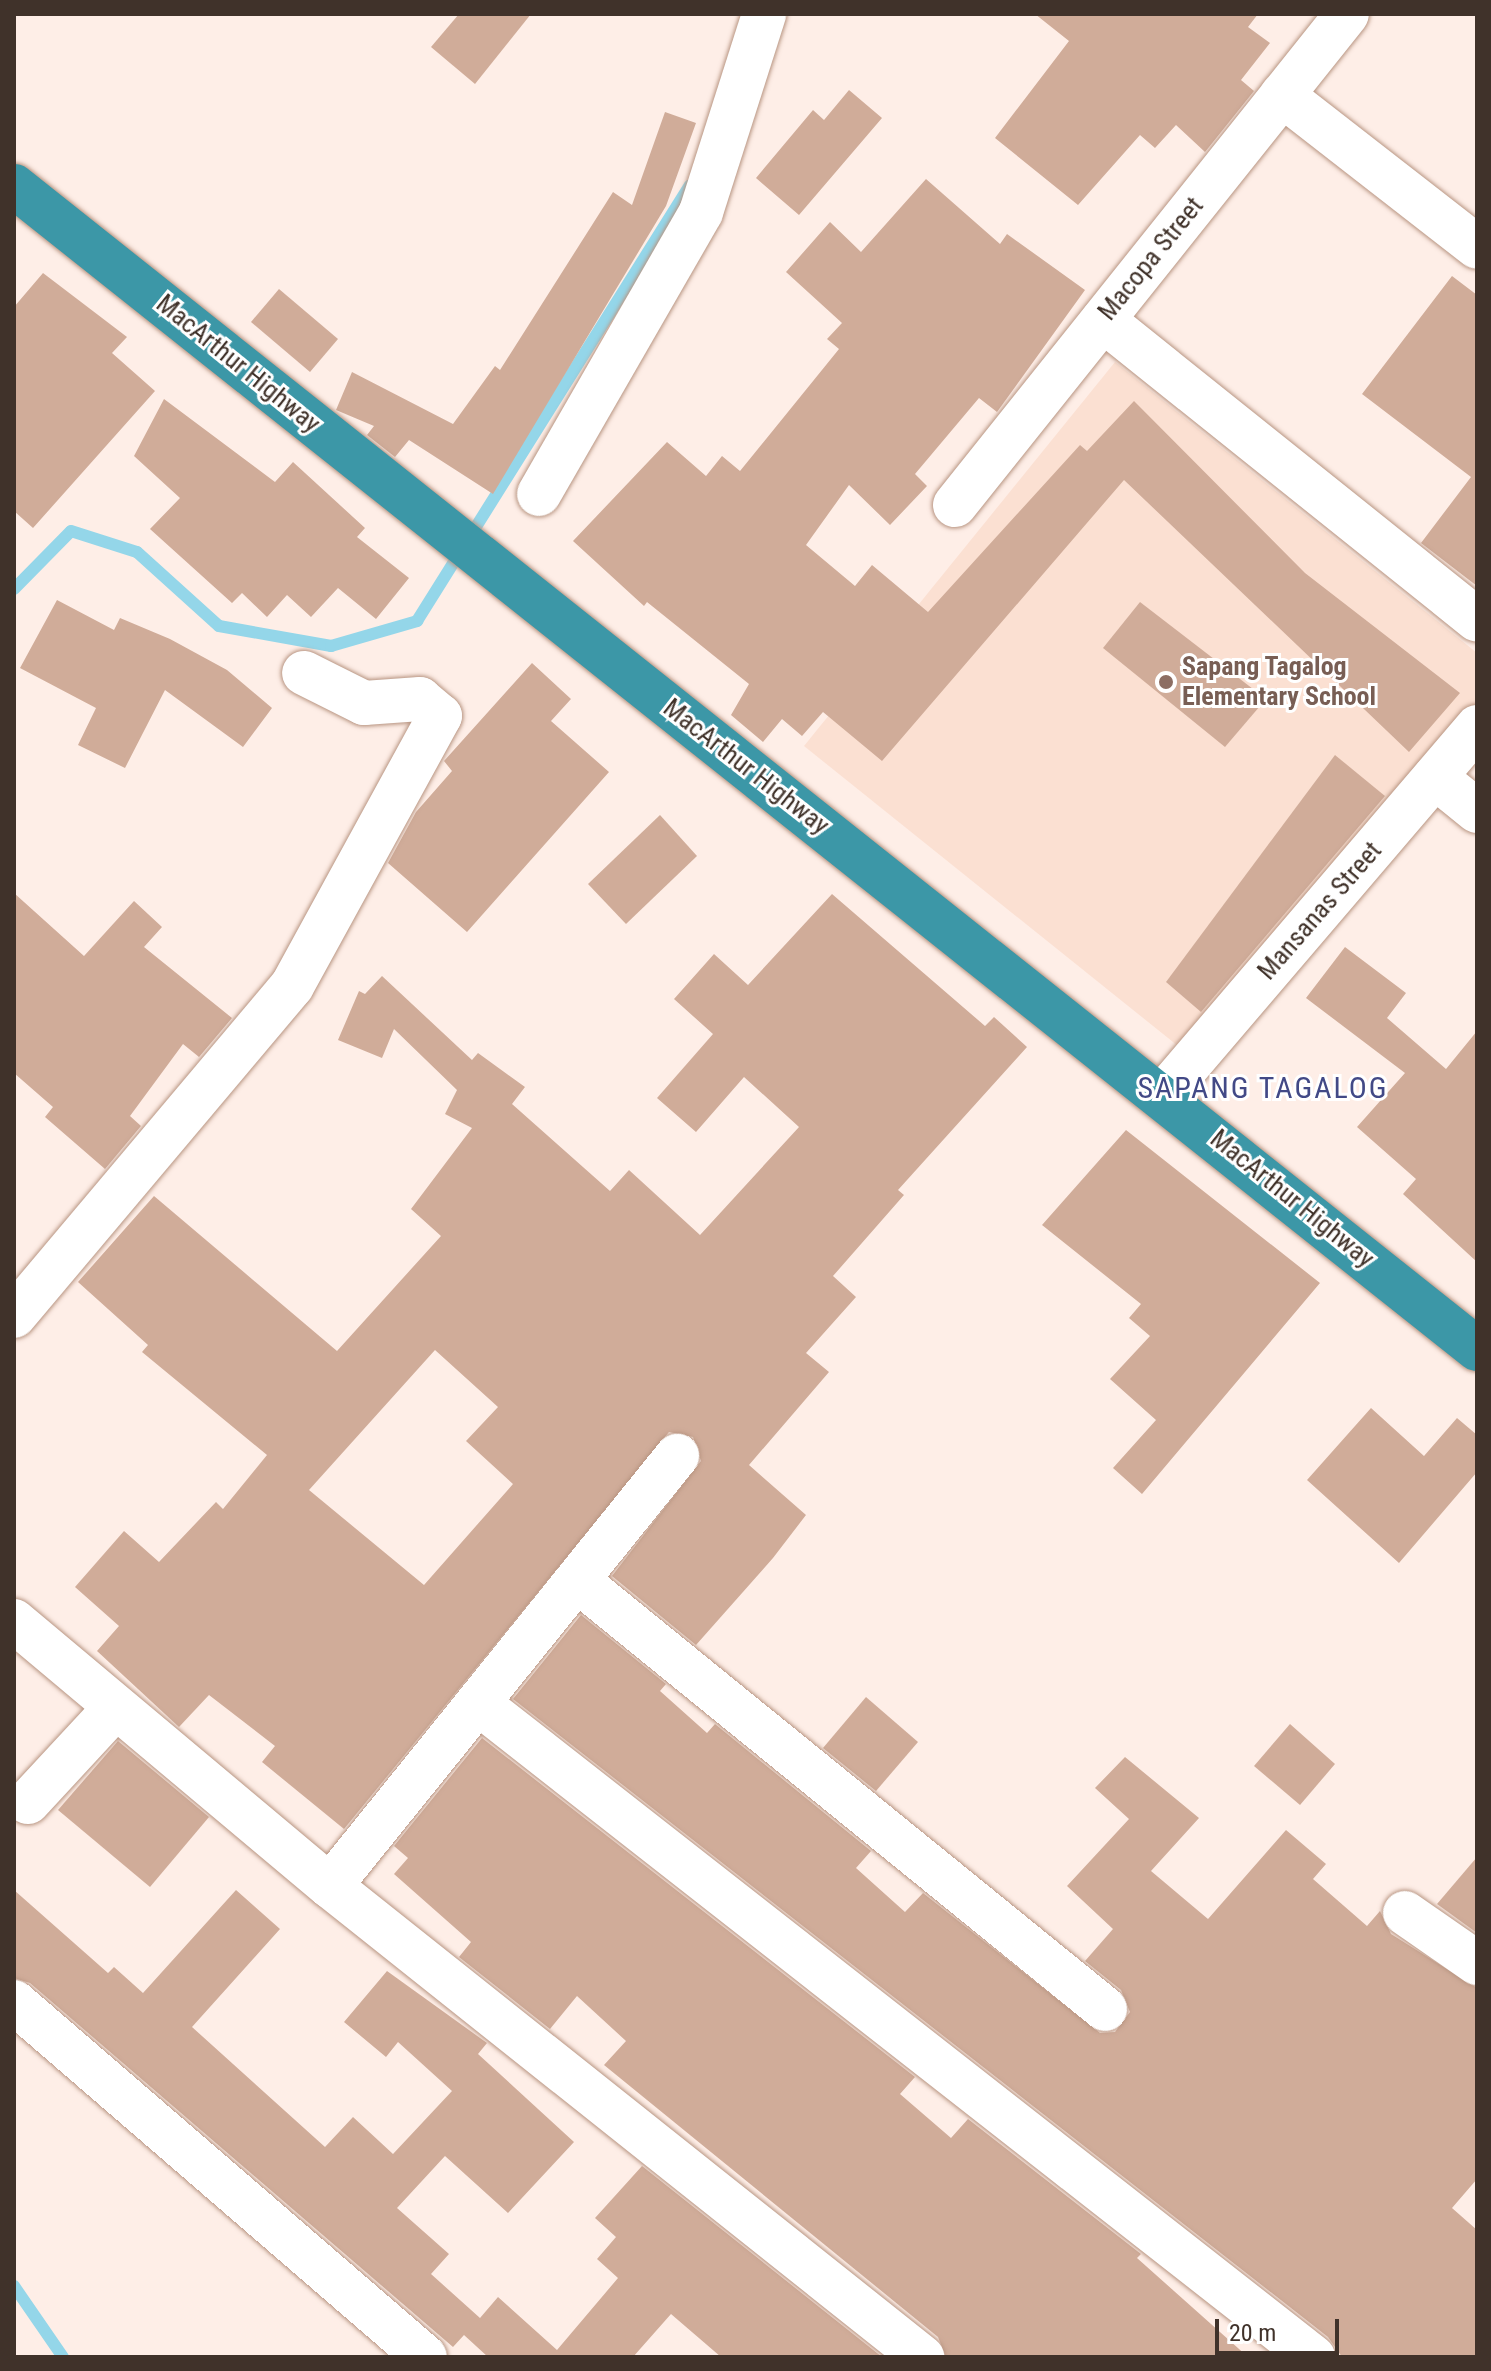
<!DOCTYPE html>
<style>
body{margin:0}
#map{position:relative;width:1491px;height:2371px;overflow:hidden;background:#feeee7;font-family:"Roboto Condensed",sans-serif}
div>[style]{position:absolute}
.built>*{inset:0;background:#fbe0d2}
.stream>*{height:12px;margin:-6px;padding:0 6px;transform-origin:6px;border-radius:6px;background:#94d6e9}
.building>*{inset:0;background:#d0ac99}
.roads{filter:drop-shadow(0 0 2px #b89582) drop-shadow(0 0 2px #b89582)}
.minor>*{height:44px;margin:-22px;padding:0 22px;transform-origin:22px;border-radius:22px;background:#fff}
.highway>*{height:44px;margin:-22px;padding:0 22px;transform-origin:22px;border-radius:22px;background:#3c97a7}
.dots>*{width:22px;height:22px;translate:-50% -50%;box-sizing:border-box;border:4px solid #fff;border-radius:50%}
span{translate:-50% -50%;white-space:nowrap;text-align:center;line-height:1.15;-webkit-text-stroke:6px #fff;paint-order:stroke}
.street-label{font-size:26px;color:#40322a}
.education-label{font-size:26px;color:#785e54;font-weight:700}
.left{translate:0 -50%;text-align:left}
.quarter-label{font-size:30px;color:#424986;letter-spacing:2px}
.frame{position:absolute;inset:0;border:16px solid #40322a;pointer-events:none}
.scale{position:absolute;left:1215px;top:2319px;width:124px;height:36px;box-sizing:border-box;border:4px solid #40322a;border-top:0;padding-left:10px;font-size:24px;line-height:28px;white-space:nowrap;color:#40322a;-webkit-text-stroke:6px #fff;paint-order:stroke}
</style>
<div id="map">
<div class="built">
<div style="clip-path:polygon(1115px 362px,1477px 653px,1477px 710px,1183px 1050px,804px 746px)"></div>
</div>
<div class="stream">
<div style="left:14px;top:589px;width:81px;rotate:-45.5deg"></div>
<div style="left:71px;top:531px;width:69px;rotate:17.7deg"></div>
<div style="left:137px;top:552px;width:110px;rotate:42.1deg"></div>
<div style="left:219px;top:626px;width:114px;rotate:10.1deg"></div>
<div style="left:331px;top:646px;width:90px;rotate:-16.2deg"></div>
<div style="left:417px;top:621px;width:514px;rotate:-57.95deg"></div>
<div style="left:14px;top:2286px;width:86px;rotate:55.4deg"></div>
</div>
<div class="building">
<div style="clip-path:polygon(459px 14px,531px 14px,475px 84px,431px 47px)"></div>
<div style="clip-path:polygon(1035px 14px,1258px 14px,1248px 27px,1270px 43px,1241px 80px,1254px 91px,1205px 152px,1176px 125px,1155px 148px,1140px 135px,1078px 205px,995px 138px,1069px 41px)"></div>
<div style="clip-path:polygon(849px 90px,882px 118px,799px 215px,756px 178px,813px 110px,824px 120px)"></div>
<div style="clip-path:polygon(665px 112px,696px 123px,666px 206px,493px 494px,409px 440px,395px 457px,367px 435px,374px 426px,336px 410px,352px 372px,453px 424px,495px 366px,500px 370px,613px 192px,632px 205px)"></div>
<div style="clip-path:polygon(926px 179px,1000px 244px,1007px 234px,1085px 290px,997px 412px,979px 398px,915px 474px,927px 486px,890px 525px,849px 485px,806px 545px,855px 586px,872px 565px,928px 612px,1080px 445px,1087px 451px,1134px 401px,1305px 573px,1460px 693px,1409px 752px,1124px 480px,882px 761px,823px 712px,802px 736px,782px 719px,763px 742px,731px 715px,749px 684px,647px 602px,644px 606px,573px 541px,667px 442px,706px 476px,722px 456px,740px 471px,839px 349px,827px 339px,842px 323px,786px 272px,830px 222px,861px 252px)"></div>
<div style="clip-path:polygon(43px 273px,127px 337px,112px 353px,155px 391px,33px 528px,14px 511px,14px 307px)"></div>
<div style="clip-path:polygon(1452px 276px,1477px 295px,1477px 586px,1421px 543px,1471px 477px,1362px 394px)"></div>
<div style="clip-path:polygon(279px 289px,338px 339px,310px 372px,251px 322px)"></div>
<div style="clip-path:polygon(164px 399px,275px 482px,293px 462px,365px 528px,357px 537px,409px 578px,376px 619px,338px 588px,311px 617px,287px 595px,267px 617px,242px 593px,232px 603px,150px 529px,180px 498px,134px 456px)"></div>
<div style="clip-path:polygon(57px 600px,114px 630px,120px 618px,170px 639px,227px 670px,272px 708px,243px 747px,165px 690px,125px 768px,78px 745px,96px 708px,20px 668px)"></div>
<div style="clip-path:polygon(1140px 602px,1266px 699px,1225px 747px,1103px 648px)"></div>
<div style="clip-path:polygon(532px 663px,571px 699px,551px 721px,609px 772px,467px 932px,388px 863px,416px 812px,452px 771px,444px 761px)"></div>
<div style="clip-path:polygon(1335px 755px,1385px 796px,1201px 1012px,1166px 982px)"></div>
<div style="clip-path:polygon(660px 815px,697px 856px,626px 924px,588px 884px)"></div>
<div style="clip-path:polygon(14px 893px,84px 956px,134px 901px,162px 927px,144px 947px,232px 1018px,199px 1057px,183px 1044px,130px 1116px,141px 1126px,105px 1169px,45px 1117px,53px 1107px,14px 1073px)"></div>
<div style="clip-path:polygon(evenodd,832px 894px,985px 1026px,994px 1017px,1027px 1047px,898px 1190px,904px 1195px,833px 1276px,856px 1297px,806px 1353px,829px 1372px,749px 1465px,806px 1515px,773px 1558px,696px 1645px,612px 1576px,701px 1461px,693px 1437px,669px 1432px,344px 1829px,262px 1762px,275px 1746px,209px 1695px,179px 1727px,97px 1651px,119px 1626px,75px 1587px,124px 1531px,159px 1562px,216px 1502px,223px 1509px,267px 1455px,142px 1352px,148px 1345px,78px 1282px,154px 1196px,337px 1351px,441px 1236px,411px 1209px,472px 1128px,445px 1114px,457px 1090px,394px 1029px,382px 1058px,338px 1040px,359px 991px,365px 994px,382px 976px,472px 1060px,478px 1053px,525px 1087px,512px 1104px,610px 1191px,629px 1170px,700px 1235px,799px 1127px,744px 1077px,696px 1132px,657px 1098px,713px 1034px,674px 999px,714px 954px,748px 985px,832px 894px,435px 1350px,498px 1407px,466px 1441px,513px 1484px,424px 1585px,309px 1490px,435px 1350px)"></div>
<div style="clip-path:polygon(1345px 947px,1406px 993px,1387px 1018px,1446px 1069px,1477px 1031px,1477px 1262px,1403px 1194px,1416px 1179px,1357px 1127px,1405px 1073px,1306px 998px)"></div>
<div style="clip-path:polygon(1126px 1130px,1320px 1283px,1142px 1494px,1113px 1468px,1156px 1420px,1110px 1379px,1150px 1336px,1129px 1318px,1141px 1304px,1042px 1225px)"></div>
<div style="clip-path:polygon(1371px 1408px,1424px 1456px,1457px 1418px,1477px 1435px,1477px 1472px,1399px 1563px,1307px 1480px)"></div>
<div style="clip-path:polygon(581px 1615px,666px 1684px,660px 1691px,707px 1733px,715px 1724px,871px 1851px,856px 1868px,905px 1912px,923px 1893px,1100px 2033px,1115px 2032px,1130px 2012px,1121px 1990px,1085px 1961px,1113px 1929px,1067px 1886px,1129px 1819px,1095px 1788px,1125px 1757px,1199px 1818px,1151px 1871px,1208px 1919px,1286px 1830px,1326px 1864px,1313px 1879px,1367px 1926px,1380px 1911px,1391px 1934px,1477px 1988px,1477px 2179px,1452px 2208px,1477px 2230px,1477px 2357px,1342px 2357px,1328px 2337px,513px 1699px)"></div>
<div style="clip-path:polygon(866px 1697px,918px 1742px,876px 1791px,823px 1748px)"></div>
<div style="clip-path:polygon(1290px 1724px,1335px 1764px,1300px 1805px,1254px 1766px)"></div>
<div style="clip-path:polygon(482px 1738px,915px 2077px,900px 2094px,951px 2138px,968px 2119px,1141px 2254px,1137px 2258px,1248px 2357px,946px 2357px,938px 2337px,604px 2065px,626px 2041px,577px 1996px,550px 2029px,459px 1957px,471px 1942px,394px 1874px,408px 1858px,394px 1846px)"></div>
<div style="clip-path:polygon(118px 1741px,209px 1817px,150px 1887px,58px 1810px)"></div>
<div style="clip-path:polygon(1477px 1857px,1477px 1933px,1437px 1904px)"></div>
<div style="clip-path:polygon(14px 1890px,108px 1973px,114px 1967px,143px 1993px,236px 1890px,280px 1929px,192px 2027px,325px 2147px,353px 2117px,393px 2154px,452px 2091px,398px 2042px,386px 2057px,344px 2022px,387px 1971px,487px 2043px,478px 2054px,574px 2142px,508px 2213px,445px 2156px,397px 2208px,449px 2254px,431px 2274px,480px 2318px,498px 2297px,557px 2350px,618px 2278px,597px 2259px,616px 2237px,595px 2218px,642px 2166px,882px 2357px,721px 2357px,671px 2314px,633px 2357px,488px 2357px,464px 2335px,453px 2347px,30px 1983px,14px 1978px)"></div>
</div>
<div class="roads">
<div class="minor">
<div style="left:1282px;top:95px;width:247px;rotate:37.9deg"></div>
<div style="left:1103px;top:320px;width:479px;rotate:38.7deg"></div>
<div style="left:539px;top:494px;width:325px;rotate:-60.1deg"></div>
<div style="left:701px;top:212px;width:208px;rotate:-72.3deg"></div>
<div style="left:955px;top:505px;width:628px;rotate:-51.4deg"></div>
<div style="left:1435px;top:777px;width:54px;rotate:39deg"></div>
<div style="left:1163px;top:1095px;width:484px;rotate:-49.5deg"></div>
<div style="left:14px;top:1316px;width:431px;rotate:-49.9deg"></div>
<div style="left:292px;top:986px;width:308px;rotate:-61.3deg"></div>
<div style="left:440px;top:716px;width:26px;rotate:-140deg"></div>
<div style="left:420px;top:699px;width:56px;rotate:175.9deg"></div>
<div style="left:364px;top:703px;width:67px;rotate:-153.4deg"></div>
<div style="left:578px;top:1581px;width:679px;rotate:39.08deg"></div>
<div style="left:14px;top:1621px;width:412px;rotate:40deg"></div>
<div style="left:330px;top:1886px;width:757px;rotate:38.51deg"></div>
<div style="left:478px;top:1703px;width:1061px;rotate:38.07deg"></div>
<div style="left:28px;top:1802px;width:129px;rotate:-47.2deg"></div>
<div style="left:330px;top:1886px;width:553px;rotate:-51.1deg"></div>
<div style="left:1405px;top:1913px;width:88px;rotate:34.8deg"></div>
<div style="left:14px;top:2002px;width:543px;rotate:40.82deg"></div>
</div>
<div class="highway">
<div style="left:14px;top:186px;width:1869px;rotate:38.48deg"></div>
</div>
</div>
<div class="dots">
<div style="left:1166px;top:682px;background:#8d6e63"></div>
</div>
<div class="street-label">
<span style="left:1151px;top:259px;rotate:-51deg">Macopa Street</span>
<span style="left:238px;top:364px;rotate:39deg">MacArthur Highway</span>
<span style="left:746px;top:767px;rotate:38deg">MacArthur Highway</span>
<span style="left:1320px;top:911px;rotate:-49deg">Mansanas Street</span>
<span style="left:1292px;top:1199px;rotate:39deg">MacArthur Highway</span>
</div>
<div class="education-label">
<span class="left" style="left:1182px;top:682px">Sapang Tagalog<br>Elementary School</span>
</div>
<div class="quarter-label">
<span style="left:1263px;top:1088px">SAPANG TAGALOG</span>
</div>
<div class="frame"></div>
<div class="scale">20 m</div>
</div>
